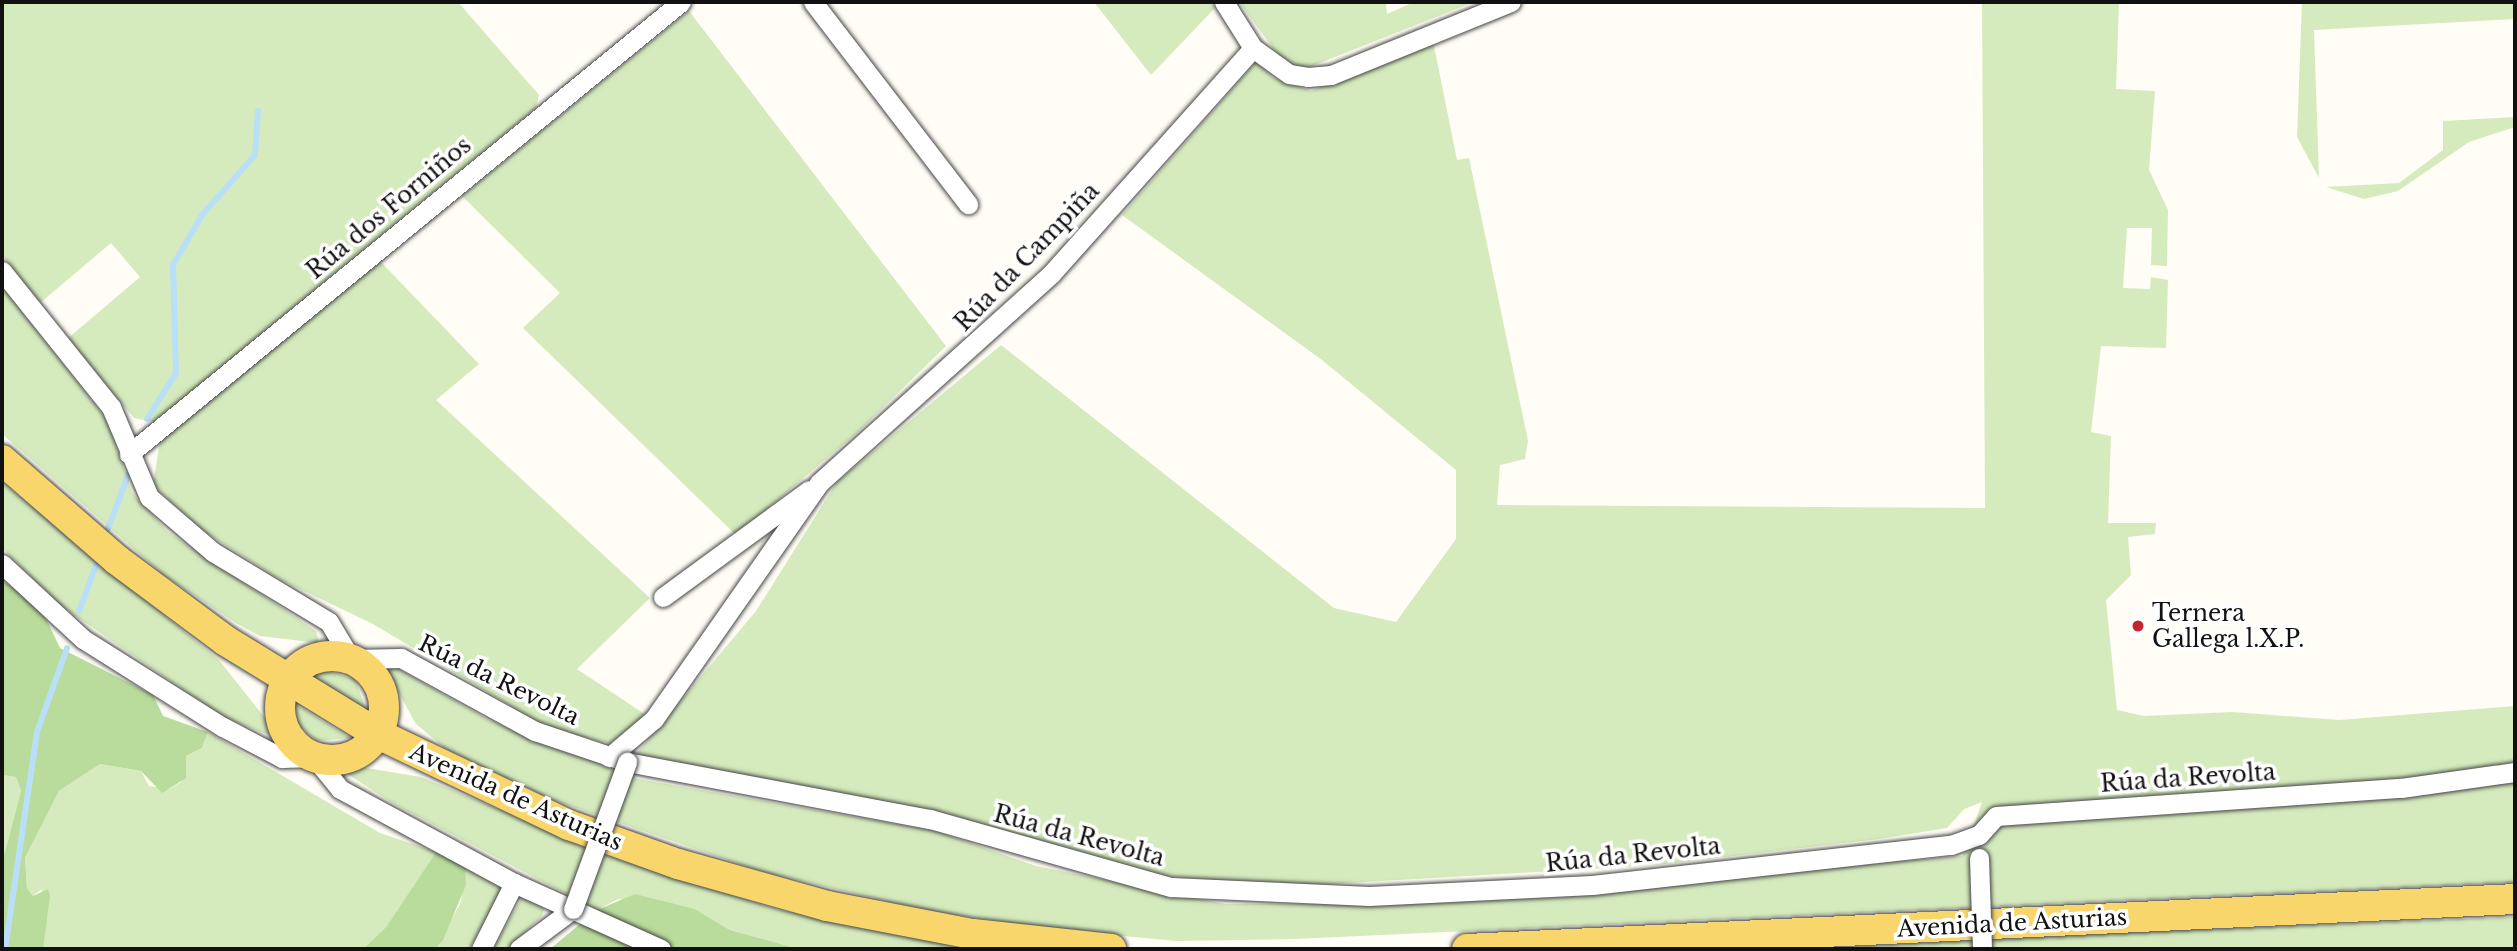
<!DOCTYPE html>
<meta charset="utf-8">
<style>
body{margin:0}
#map{position:relative;width:2517px;height:951px;overflow:hidden;background:#fffdf5;font-family:"Libre Baskerville",serif}
div>[style]{position:absolute}
.green>*{inset:0;background:#d5ebbd}
.forest>*{inset:0;background:#b9dc9c}
.stream>*{height:6px;margin:-3px;padding:0 3px;transform-origin:3px;border-radius:3px;background:#b9e0f7}
.roads{filter:drop-shadow(0 0 2px #444) drop-shadow(0 0 2px #444)}
.minor>*{height:19px;margin:-9.5px;padding:0 9.5px;transform-origin:9.5px;border-radius:9.5px;background:#fff}
.primary>*{height:30px;margin:-15px;padding:0 15px;transform-origin:15px;border-radius:15px;background:#f9d66b}
.primary>.ring{margin:-15px;padding:0;box-sizing:content-box;background:none;border:30px solid #f9d66b;border-radius:50%}
.bridges{filter:drop-shadow(0 0 2px #444) drop-shadow(0 0 2px #444)}
.minor-bridge>*{height:19px;margin:-9.5px;padding:0 9.5px;transform-origin:9.5px;border-radius:9.5px;background:#fff}
.dots>*{width:19px;height:19px;translate:-50% -50%;box-sizing:border-box;border:4px solid #fff;border-radius:50%}
span{translate:-50% -50%;white-space:nowrap;text-align:center;line-height:1.15;-webkit-text-stroke:7px #fff;paint-order:stroke}
.street-label{font-size:23px;color:#111}
.poi-label{font-size:23px;color:#111}
.left{translate:0 -50%;text-align:left}
.frame{position:absolute;inset:0;border:4px solid #111;pointer-events:none}
</style>
<div id="map">
<div class="green">
<div style="clip-path:polygon(2px 2px,458px 2px,539px 95px,536px 108px,154px 422px,134px 418px,67px 339px,140px 277px,111px 243px,40px 303px,2px 255px)"></div>
<div style="clip-path:polygon(1094px 2px,1211px 2px,1215px 8px,1151px 75px)"></div>
<div style="clip-path:polygon(1239px 2px,1386px 2px,1387px 14px,1414px 2px,1474px 2px,1307px 68px,1284px 63px)"></div>
<div style="clip-path:polygon(1982px 2px,2119px 2px,2116px 89px,2155px 91px,2149px 170px,2168px 210px,2167px 266px,2151px 265px,2152px 228px,2127px 228px,2123px 288px,2150px 289px,2151px 277px,2168px 280px,2166px 348px,2101px 346px,2091px 432px,2111px 436px,2108px 523px,2156px 523px,2155px 534px,2128px 537px,2131px 575px,2106px 600px,2117px 710px,2144px 716px,2232px 712px,2339px 720px,2515px 706px,2515px 882px,1295px 939px,1176px 941px,1051px 929px,924px 910px,760px 871px,553px 800px,446px 749px,416px 724px,385px 668px,391px 665px,487px 719px,638px 779px,936px 831px,1036px 866px,1225px 904px,1399px 903px,1963px 856px,1982px 802px,1964px 809px,1947px 828px,1879px 839px,1657px 865px,1296px 886px,1149px 875px,636px 754px,756px 611px,837px 482px,1001px 345px,1334px 608px,1396px 622px,1456px 539px,1456px 470px,1322px 360px,1122px 215px,1256px 62px,1274px 78px,1311px 91px,1433px 41px,1457px 160px,1469px 158px,1528px 441px,1525px 459px,1500px 465px,1497px 505px,1985px 508px)"></div>
<div style="clip-path:polygon(2302px 2px,2515px 2px,2515px 19px,2314px 30px,2319px 178px,2297px 137px)"></div>
<div style="clip-path:polygon(689px 11px,946px 346px,860px 430px,736px 535px,523px 328px,560px 293px,462px 196px)"></div>
<div style="clip-path:polygon(2515px 117px,2515px 127px,2469px 142px,2398px 191px,2364px 199px,2326px 187px,2399px 183px,2443px 150px,2443px 121px)"></div>
<div style="clip-path:polygon(379px 260px,479px 364px,436px 400px,650px 598px,577px 669px,646px 715px,612px 744px,548px 728px,373px 624px,279px 579px,202px 530px,153px 485px,160px 441px)"></div>
<div style="clip-path:polygon(2px 287px,108px 421px,132px 493px,168px 532px,316px 631px,319px 643px,260px 636px,236px 623px,164px 575px,2px 434px)"></div>
<div style="clip-path:polygon(2px 482px,219px 660px,268px 722px,269px 735px,225px 718px,61px 606px,2px 548px)"></div>
<div style="clip-path:polygon(323px 670px,355px 679px,366px 709px,309px 674px)"></div>
<div style="clip-path:polygon(294px 703px,350px 738px,316px 741px,298px 724px)"></div>
<div style="clip-path:polygon(208px 732px,380px 833px,436px 852px,386px 927px,363px 949px,43px 949px,42px 889px,33px 896px,27px 888px,25px 858px,59px 791px,100px 764px,141px 771px,149px 786px,169px 789px,181px 782px,186px 756px,202px 748px)"></div>
<div style="clip-path:polygon(354px 766px,421px 777px,620px 860px,779px 910px,976px 949px,799px 949px,730px 930px,695px 909px,618px 899px,597px 910px,394px 804px,346px 773px)"></div>
<div style="clip-path:polygon(2px 775px,16px 777px,21px 791px,2px 863px)"></div>
<div style="clip-path:polygon(465px 862px,504px 889px,469px 949px,435px 949px,461px 902px)"></div>
<div style="clip-path:polygon(523px 896px,545px 906px,542px 916px,507px 949px,493px 949px)"></div>
<div style="clip-path:polygon(2515px 917px,2515px 949px,1806px 949px,2137px 932px)"></div>
</div>
<div class="forest">
<div style="clip-path:polygon(2px 580px,41px 608px,60px 648px,153px 695px,163px 716px,208px 732px,202px 748px,186px 756px,186px 778px,162px 793px,141px 771px,100px 764px,59px 791px,25px 858px,27px 888px,33px 896px,48px 889px,50px 896px,43px 949px,2px 949px,2px 863px,21px 791px,16px 777px,2px 775px)"></div>
<div style="clip-path:polygon(436px 852px,465px 862px,466px 885px,443px 940px,435px 949px,363px 949px,386px 927px)"></div>
<div style="clip-path:polygon(635px 894px,695px 909px,730px 930px,799px 949px,550px 949px,597px 910px)"></div>
</div>
<div class="stream">
<div style="left:147px;top:419px;width:54px;rotate:-57.8deg"></div>
<div style="left:176px;top:373px;width:108px;rotate:-91.6deg"></div>
<div style="left:173px;top:265px;width:58px;rotate:-59.9deg"></div>
<div style="left:202px;top:215px;width:80px;rotate:-48.5deg"></div>
<div style="left:255px;top:155px;width:44px;rotate:-86.1deg"></div>
<div style="left:108px;top:529px;width:58px;rotate:-69.7deg"></div>
<div style="left:79px;top:611px;width:49px;rotate:-69.7deg"></div>
<div style="left:5px;top:949px;width:219px;rotate:-81.6deg"></div>
<div style="left:37px;top:732px;width:89px;rotate:-70.3deg"></div>
</div>
<div class="roads">
<div class="minor">
<div style="left:813px;top:2px;width:255px;rotate:52.5deg"></div>
<div style="left:1224px;top:2px;width:54px;rotate:57.8deg"></div>
<div style="left:1253px;top:48px;width:44px;rotate:35.8deg"></div>
<div style="left:1289px;top:74px;width:19px;rotate:9deg"></div>
<div style="left:1308px;top:77px;width:23px;rotate:-5deg"></div>
<div style="left:1331px;top:75px;width:194px;rotate:-22.1deg"></div>
<div style="left:2px;top:271px;width:174px;rotate:51.3deg"></div>
<div style="left:111px;top:407px;width:98px;rotate:67.1deg"></div>
<div style="left:149px;top:497px;width:84px;rotate:40.7deg"></div>
<div style="left:213px;top:552px;width:135px;rotate:31.1deg"></div>
<div style="left:329px;top:622px;width:43px;rotate:59.3deg"></div>
<div style="left:351px;top:659px;width:50px;rotate:-1.1deg"></div>
<div style="left:401px;top:658px;width:153px;rotate:28.6deg"></div>
<div style="left:535px;top:731px;width:97px;rotate:18.6deg"></div>
<div style="left:627px;top:762px;width:308px;rotate:10.7deg"></div>
<div style="left:930px;top:819px;width:250px;rotate:15.8deg"></div>
<div style="left:1171px;top:887px;width:198px;rotate:2.6deg"></div>
<div style="left:1369px;top:896px;width:223px;rotate:-2.8deg"></div>
<div style="left:1592px;top:885px;width:361px;rotate:-6.4deg"></div>
<div style="left:1951px;top:845px;width:30px;rotate:-20deg"></div>
<div style="left:1979px;top:835px;width:25px;rotate:-48deg"></div>
<div style="left:1996px;top:816px;width:406px;rotate:-4deg"></div>
<div style="left:2401px;top:788px;width:115px;rotate:-8deg"></div>
<div style="left:129px;top:454px;width:713px;rotate:-39.31deg"></div>
<div style="left:2px;top:564px;width:110px;rotate:42.8deg"></div>
<div style="left:83px;top:639px;width:165px;rotate:32.2deg"></div>
<div style="left:223px;top:727px;width:67px;rotate:27.7deg"></div>
<div style="left:282px;top:758px;width:32px;rotate:-2deg"></div>
<div style="left:314px;top:757px;width:41px;rotate:50.9deg"></div>
<div style="left:340px;top:789px;width:198px;rotate:28.4deg"></div>
<div style="left:514px;top:883px;width:161px;rotate:24.2deg"></div>
<div style="left:663px;top:597px;width:181px;rotate:-36.2deg"></div>
<div style="left:609px;top:757px;width:59px;rotate:-40.2deg"></div>
<div style="left:654px;top:719px;width:288px;rotate:-55deg"></div>
<div style="left:819px;top:483px;width:312px;rotate:-42deg"></div>
<div style="left:1051px;top:274px;width:303px;rotate:-48.2deg"></div>
<div style="left:481px;top:949px;width:74px;rotate:-63.4deg"></div>
<div style="left:519px;top:949px;width:67px;rotate:-36.5deg"></div>
</div>
<div class="primary">
<div style="left:2px;top:460px;width:152px;rotate:41deg"></div>
<div style="left:117px;top:560px;width:136px;rotate:36.6deg"></div>
<div style="left:226px;top:641px;width:178px;rotate:31.5deg"></div>
<div style="left:378px;top:734px;width:212px;rotate:25.5deg"></div>
<div style="left:569px;top:825px;width:116px;rotate:19.7deg"></div>
<div style="left:678px;top:864px;width:155px;rotate:15.7deg"></div>
<div style="left:827px;top:906px;width:149px;rotate:10.9deg"></div>
<div style="left:973px;top:934px;width:139px;rotate:6.2deg"></div>
<div class="ring" style="left:280px;top:656px;width:74px;height:74px"></div>
<div style="left:1467px;top:949px;width:1049px;rotate:-2.73deg"></div>
</div>
</div>
<div class="bridges">
<div class="minor-bridge">
<div style="left:1979px;top:858px;width:91px;rotate:88.1deg"></div>
<div style="left:573px;top:909px;width:157px;rotate:-69.8deg"></div>
</div>
</div>
<div class="dots">
<div style="left:2138px;top:626px;background:#c4262e"></div>
</div>
<div class="street-label">
<span style="left:389px;top:208px;rotate:-40deg">Rúa dos Forniños</span>
<span style="left:1027px;top:257px;rotate:-46deg">Rúa da Campiña</span>
<span style="left:499px;top:680px;rotate:26deg">Rúa da Revolta</span>
<span style="left:2188px;top:778px;rotate:-4deg">Rúa da Revolta</span>
<span style="left:516px;top:797px;rotate:24deg">Avenida de Asturias</span>
<span style="left:1079px;top:836px;rotate:15deg">Rúa da Revolta</span>
<span style="left:1633px;top:855px;rotate:-6deg">Rúa da Revolta</span>
<span style="left:2012px;top:923px;rotate:-3deg">Avenida de Asturias</span>
</div>
<div class="poi-label">
<span class="left" style="left:2152px;top:626px">Ternera<br>Gallega l.X.P.</span>
</div>
<div class="frame"></div>
</div>
